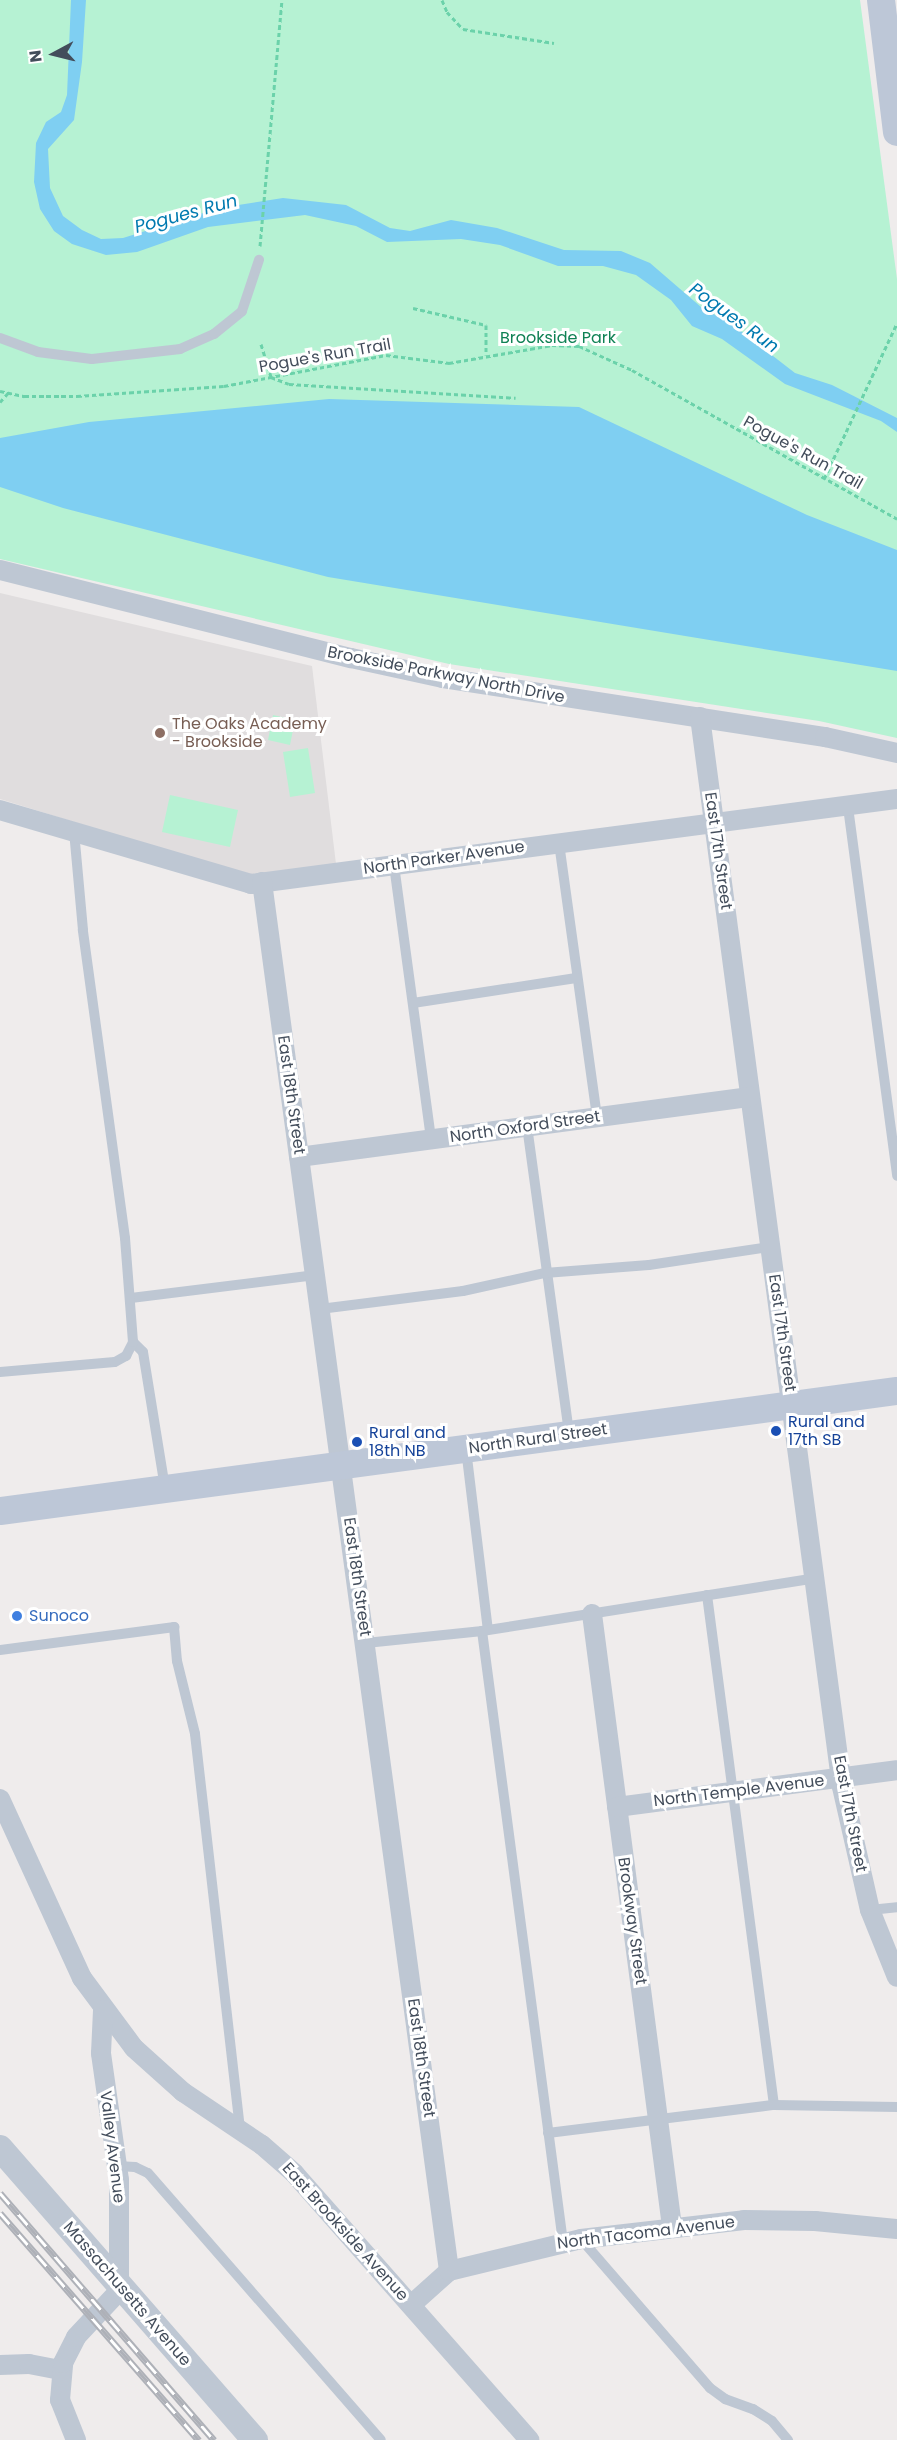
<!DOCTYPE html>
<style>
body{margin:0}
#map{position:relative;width:897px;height:2440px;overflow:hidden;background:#efecec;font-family:Poppins,sans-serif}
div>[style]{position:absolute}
.education>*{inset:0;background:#e0ddde}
.green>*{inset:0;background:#b6f2d3}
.water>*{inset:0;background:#7fcff2}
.path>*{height:3px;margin-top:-1.5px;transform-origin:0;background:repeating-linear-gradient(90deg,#6bd2aa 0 4.5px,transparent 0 7.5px)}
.service>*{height:10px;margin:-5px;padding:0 5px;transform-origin:5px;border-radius:5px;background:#bec7d3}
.minor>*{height:20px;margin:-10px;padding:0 10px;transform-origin:10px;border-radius:10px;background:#bec7d3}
.tertiary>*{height:26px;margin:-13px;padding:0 13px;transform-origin:13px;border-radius:13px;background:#bec7d3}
.secondary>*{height:28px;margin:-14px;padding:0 14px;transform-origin:14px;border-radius:14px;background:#bdc7d7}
.rail>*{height:7px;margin-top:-3.5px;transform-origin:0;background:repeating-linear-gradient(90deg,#fff 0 14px,#aeb1b8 0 28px);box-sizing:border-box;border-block:2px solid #aeb1b8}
.dots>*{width:16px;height:16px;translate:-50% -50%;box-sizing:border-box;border:3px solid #fff;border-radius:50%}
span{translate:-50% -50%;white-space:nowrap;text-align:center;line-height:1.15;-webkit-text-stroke:6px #fff;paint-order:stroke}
.park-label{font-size:16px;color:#0f8154}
.street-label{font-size:16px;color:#434d5b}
.education-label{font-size:16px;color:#785e54}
.left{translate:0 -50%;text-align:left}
.transit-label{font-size:16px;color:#164399}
.shop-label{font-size:16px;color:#366cbe}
.water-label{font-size:18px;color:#017ab0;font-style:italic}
.north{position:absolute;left:24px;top:24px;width:60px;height:60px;-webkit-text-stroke:4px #fff;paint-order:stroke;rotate:263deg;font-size:16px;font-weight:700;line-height:24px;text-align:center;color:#434d5b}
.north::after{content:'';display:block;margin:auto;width:21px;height:27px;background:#434d5b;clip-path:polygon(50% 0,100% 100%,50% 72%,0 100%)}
</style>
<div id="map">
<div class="education">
<div style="clip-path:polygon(0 593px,312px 666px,336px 864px,245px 875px,0 799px)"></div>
</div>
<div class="green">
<div style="clip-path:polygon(0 0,860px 0,897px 279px,897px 738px,819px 721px,449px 664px,0 559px)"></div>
<div style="clip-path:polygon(273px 715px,295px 720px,290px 745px,268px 740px)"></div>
<div style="clip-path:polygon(308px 748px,315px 793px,290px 797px,283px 752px)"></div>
<div style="clip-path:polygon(170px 795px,238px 810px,230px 847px,162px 832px)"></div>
</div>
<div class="water">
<div style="clip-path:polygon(71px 0,86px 0,82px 62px,74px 120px,48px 149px,50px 188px,63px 216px,82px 230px,101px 239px,123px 238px,219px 208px,283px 198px,346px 205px,390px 228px,410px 231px,451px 220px,497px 228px,564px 250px,621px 251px,650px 263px,701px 307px,733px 325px,795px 373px,832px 385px,897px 418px,897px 432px,881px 421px,785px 384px,722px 339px,692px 326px,671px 300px,636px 275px,603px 266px,558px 266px,500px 245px,461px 239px,387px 242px,356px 226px,305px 215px,208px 227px,137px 252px,106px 255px,72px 244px,54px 231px,40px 209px,34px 182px,36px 143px,46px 122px,61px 112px,67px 95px)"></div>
<div style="clip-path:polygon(329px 399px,579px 407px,807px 515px,897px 550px,897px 671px,328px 577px,63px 508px,0 487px,0 438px,89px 422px)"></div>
</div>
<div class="path">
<div style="left:442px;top:0;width:13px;rotate:67deg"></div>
<div style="left:447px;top:12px;width:23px;rotate:47deg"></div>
<div style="left:463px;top:29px;width:92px;rotate:8.7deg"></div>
<div style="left:260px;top:246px;width:247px;rotate:-84.9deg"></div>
<div style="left:413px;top:308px;width:75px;rotate:13.1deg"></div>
<div style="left:486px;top:325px;width:30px;rotate:90deg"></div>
<div style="left:261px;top:344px;width:34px;rotate:73deg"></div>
<div style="left:271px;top:377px;width:19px;rotate:21deg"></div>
<div style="left:289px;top:384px;width:227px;rotate:3.5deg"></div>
<div style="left:0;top:391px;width:25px;rotate:12deg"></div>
<div style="left:24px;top:396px;width:53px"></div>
<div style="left:77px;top:396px;width:147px;rotate:-3.9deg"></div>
<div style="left:224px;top:386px;width:165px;rotate:-10.8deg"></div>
<div style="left:386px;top:355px;width:64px;rotate:7.2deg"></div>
<div style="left:449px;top:363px;width:105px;rotate:-9.9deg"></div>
<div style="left:552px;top:345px;width:27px;rotate:2deg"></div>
<div style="left:579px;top:346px;width:58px;rotate:24.4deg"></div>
<div style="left:632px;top:370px;width:304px;rotate:29.3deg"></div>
<div style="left:0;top:402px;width:12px;rotate:-48deg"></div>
<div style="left:824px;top:479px;width:172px;rotate:-64.9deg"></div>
</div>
<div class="service">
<div style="left:0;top:338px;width:40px;rotate:20.2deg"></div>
<div style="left:38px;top:352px;width:54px;rotate:7.4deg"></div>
<div style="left:92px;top:359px;width:89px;rotate:-6.5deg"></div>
<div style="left:180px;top:349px;width:37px;rotate:-24deg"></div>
<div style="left:214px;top:334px;width:36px;rotate:-39deg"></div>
<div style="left:242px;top:311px;width:54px;rotate:-71.6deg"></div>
<div style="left:848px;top:807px;width:372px;rotate:82.4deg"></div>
<div style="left:559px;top:843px;width:277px;rotate:82.1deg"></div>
<div style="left:394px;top:865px;width:276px;rotate:82.3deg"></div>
<div style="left:413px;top:1003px;width:165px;rotate:-8.7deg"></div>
<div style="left:527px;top:1126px;width:311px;rotate:82.2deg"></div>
<div style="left:131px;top:1298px;width:186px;rotate:-7.1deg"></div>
<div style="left:320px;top:1309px;width:144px;rotate:-7.2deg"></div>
<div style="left:463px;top:1291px;width:84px;rotate:-12.4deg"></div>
<div style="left:545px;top:1273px;width:104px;rotate:-4.4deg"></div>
<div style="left:649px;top:1265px;width:122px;rotate:-8.5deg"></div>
<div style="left:133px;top:1342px;width:14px;rotate:45deg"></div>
<div style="left:143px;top:1352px;width:138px;rotate:80.8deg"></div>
<div style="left:0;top:1372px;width:115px;rotate:-5deg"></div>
<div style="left:115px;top:1362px;width:13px;rotate:-29deg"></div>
<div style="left:126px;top:1356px;width:16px;rotate:-63deg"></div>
<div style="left:133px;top:1342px;width:104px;rotate:-94.4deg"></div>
<div style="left:125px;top:1238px;width:311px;rotate:-97.8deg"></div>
<div style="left:83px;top:930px;width:98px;rotate:-95.2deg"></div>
<div style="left:466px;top:1449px;width:182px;rotate:83.1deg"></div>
<div style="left:707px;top:1595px;width:514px;rotate:82.52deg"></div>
<div style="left:482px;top:1631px;width:616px;rotate:82.45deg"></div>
<div style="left:366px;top:1643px;width:117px;rotate:-5.9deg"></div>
<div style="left:482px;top:1631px;width:337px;rotate:-9deg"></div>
<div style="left:0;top:1650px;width:176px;rotate:-7.5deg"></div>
<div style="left:174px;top:1627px;width:34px;rotate:85deg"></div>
<div style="left:177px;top:1661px;width:75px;rotate:76.1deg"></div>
<div style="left:195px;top:1734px;width:398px;rotate:83.5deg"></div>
<div style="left:870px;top:1910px;width:27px;rotate:-6deg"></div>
<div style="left:548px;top:2133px;width:228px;rotate:-7.1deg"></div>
<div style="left:774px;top:2105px;width:123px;rotate:0.9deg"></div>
<div style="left:117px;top:2166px;width:18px;rotate:3deg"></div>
<div style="left:135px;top:2167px;width:14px;rotate:25deg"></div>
<div style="left:148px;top:2173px;width:354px;rotate:48.9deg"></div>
<div style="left:581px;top:2239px;width:197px;rotate:49.1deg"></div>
<div style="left:710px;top:2388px;width:19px;rotate:36deg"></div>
<div style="left:725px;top:2399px;width:30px;rotate:20deg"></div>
<div style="left:753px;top:2409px;width:22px;rotate:32deg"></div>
<div style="left:772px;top:2421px;width:25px;rotate:50deg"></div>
</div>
<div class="minor">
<div style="left:0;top:570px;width:362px;rotate:14.1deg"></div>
<div style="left:351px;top:658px;width:94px;rotate:12.3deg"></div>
<div style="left:443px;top:678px;width:387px;rotate:8.8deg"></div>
<div style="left:825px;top:737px;width:74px;rotate:12.5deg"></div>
<div style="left:700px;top:717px;width:1079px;rotate:82.44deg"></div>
<div style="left:842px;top:1787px;width:126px;rotate:77.2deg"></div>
<div style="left:870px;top:1910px;width:72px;rotate:68.1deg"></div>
<div style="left:0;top:810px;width:262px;rotate:16.4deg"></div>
<div style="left:251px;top:884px;width:652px;rotate:-7.5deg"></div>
<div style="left:262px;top:882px;width:1402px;rotate:82.33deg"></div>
<div style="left:299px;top:1157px;width:455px;rotate:-7.6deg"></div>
<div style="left:592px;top:1614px;width:618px;rotate:82.56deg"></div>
<div style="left:0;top:1799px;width:197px;rotate:65.4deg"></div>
<div style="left:82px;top:1978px;width:87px;rotate:53.4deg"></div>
<div style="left:134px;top:2048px;width:66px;rotate:41.9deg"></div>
<div style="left:183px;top:2092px;width:95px;rotate:33.9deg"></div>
<div style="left:262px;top:2145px;width:43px;rotate:41.2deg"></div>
<div style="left:294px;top:2173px;width:356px;rotate:48.6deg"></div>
<div style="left:617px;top:1807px;width:282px;rotate:-7.5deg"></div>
<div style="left:411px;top:2305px;width:51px;rotate:-41.8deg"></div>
<div style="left:449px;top:2271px;width:136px;rotate:-13.6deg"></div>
<div style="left:581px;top:2239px;width:164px;rotate:-6.6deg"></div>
<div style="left:744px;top:2220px;width:71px;rotate:0.8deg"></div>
<div style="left:815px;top:2221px;width:82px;rotate:5.6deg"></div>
<div style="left:0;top:2365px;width:29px;rotate:-2deg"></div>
<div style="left:29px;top:2364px;width:33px;rotate:11deg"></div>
<div style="left:76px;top:2440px;width:43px;rotate:-111.8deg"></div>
<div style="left:60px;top:2400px;width:37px;rotate:-85deg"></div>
<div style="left:63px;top:2363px;width:29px;rotate:-63deg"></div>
<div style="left:76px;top:2337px;width:63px;rotate:-46.9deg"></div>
<div style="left:119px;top:2291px;width:111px;rotate:-90deg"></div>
<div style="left:119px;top:2180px;width:128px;rotate:-98.1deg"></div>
<div style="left:101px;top:2053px;width:43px;rotate:-87.3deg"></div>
</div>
<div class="tertiary">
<div style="left:0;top:2148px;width:388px;rotate:48.9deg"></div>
</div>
<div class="secondary">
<div style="left:881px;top:0;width:133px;rotate:83.1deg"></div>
<div style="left:0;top:1511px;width:905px;rotate:-7.62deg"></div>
</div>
<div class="rail">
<div style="left:0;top:2193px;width:327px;rotate:49.1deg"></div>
<div style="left:0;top:2213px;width:302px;rotate:48.8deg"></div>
</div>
<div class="dots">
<div style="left:160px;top:733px;background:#8d6e63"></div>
<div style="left:776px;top:1431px;background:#1a4fb4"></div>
<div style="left:357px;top:1442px;background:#1a4fb4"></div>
<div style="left:17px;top:1616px;background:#3f7fe0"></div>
</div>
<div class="park-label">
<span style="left:558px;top:338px">Brookside Park</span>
</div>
<div class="street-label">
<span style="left:325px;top:356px;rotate:-10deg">Pogue's Run Trail</span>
<span style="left:803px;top:453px;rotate:29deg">Pogue's Run Trail</span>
<span style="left:446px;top:675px;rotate:11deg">Brookside Parkway North Drive</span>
<span style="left:718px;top:851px;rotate:82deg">East 17th Street</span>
<span style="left:444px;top:858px;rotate:-8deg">North Parker Avenue</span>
<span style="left:291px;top:1095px;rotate:82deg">East 18th Street</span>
<span style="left:525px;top:1127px;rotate:-8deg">North Oxford Street</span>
<span style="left:782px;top:1333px;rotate:82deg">East 17th Street</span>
<span style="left:538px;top:1439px;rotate:-8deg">North Rural Street</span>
<span style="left:357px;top:1577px;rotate:82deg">East 18th Street</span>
<span style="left:739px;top:1791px;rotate:-7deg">North Temple Avenue</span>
<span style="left:850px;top:1814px;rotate:79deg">East 17th Street</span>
<span style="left:632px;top:1921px;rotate:82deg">Brookway Street</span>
<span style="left:421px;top:2058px;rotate:82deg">East 18th Street</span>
<span style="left:112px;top:2147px;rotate:83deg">Valley Avenue</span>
<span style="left:345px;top:2232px;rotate:48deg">East Brookside Avenue</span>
<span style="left:646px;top:2233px;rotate:-7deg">North Tacoma Avenue</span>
<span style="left:127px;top:2294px;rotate:49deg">Massachusetts Avenue</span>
</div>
<div class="education-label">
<span class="left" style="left:172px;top:733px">The Oaks Academy<br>- Brookside</span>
</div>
<div class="transit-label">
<span class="left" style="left:788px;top:1431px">Rural and<br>17th SB</span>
<span class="left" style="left:369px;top:1442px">Rural and<br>18th NB</span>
</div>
<div class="shop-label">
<span class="left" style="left:29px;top:1616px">Sunoco</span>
</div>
<div class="water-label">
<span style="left:186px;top:214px;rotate:-15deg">Pogues Run</span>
<span style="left:734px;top:318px;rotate:36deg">Pogues Run</span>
</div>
<div class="north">N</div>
</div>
